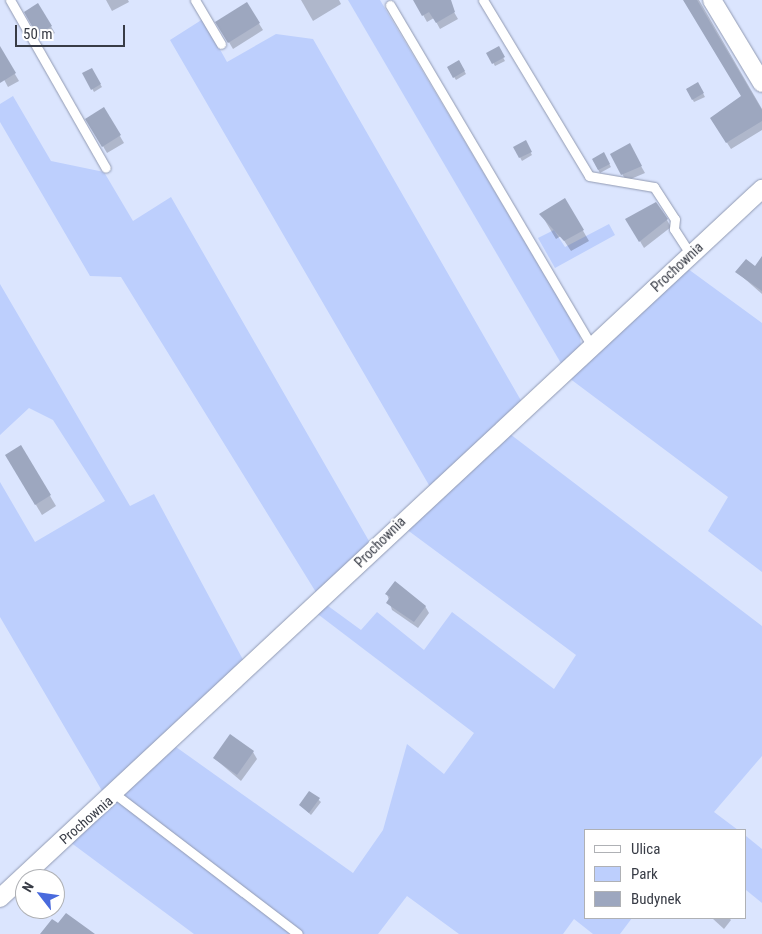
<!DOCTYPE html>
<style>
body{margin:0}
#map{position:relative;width:762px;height:934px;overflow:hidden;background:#dbe5fe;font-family:"Roboto Condensed",sans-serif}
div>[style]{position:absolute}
.green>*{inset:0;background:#bdcffd}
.shadow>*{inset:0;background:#0003}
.building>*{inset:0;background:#9da7bf}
.roads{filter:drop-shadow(0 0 1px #919ab2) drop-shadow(0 0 1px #919ab2)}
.lane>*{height:9px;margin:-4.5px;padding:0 4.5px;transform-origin:4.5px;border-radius:4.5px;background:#fff}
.street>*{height:18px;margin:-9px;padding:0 9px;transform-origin:9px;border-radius:9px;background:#fff}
span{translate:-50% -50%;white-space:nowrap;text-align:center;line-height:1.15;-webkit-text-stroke:4px #fff;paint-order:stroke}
.street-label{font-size:14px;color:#383c46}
.legend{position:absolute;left:584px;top:829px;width:162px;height:90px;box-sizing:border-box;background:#fff;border:1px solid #afb1b5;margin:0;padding:6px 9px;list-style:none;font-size:15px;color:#383c46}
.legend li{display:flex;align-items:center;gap:10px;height:25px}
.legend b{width:25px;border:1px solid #afb1b5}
.north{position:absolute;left:15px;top:869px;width:50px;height:50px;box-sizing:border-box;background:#fff;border:1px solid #afb1b5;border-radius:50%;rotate:300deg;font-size:14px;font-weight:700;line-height:20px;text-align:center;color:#383c46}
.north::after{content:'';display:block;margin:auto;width:18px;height:22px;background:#496add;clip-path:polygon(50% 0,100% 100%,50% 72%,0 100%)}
.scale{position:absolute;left:15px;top:25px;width:110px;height:22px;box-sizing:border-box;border:2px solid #383c46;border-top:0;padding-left:6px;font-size:15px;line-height:18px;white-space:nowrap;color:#383c46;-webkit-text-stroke:4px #fff;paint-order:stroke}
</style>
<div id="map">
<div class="green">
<div style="clip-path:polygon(348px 0,380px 0,580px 334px,581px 347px,562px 365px)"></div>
<div style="clip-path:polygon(203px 19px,227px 62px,276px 34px,313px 39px,523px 404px,433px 492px,170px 40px)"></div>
<div style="clip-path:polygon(13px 96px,51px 161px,104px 172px,133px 221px,171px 197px,373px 548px,322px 602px,121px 277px,90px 276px,0 122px,0 104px)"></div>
<div style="clip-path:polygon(609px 224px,615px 235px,555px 268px,538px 238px,554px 230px,565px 247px)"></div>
<div style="clip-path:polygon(684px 266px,762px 323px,762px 572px,708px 531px,728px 497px,565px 375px)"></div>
<div style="clip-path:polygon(0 284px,130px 506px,154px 494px,248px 669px,108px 801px,0 617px,0 482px,35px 542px,105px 501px,53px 420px,29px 408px,0 435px)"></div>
<div style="clip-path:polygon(506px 431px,762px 626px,762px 756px,714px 812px,738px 830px,586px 830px,586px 918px,632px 918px,620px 934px,593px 934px,574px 919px,563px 934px,459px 934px,407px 896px,378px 934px,194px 934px,70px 842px,176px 747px,353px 873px,383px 830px,407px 744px,444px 774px,474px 733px,315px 612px,324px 603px,361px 630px,377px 612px,424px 650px,452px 612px,554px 689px,576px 655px,402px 526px)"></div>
<div style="clip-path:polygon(746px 836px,762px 849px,762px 903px,746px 890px)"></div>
</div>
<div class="shadow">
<div style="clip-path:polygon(106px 0,128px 0,129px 2px,112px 11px)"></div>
<div style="clip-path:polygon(339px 0,341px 4px,313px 21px,301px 0)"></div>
<div style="clip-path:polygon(420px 0,447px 0,458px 19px,440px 29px,434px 18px,427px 22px,416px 2px)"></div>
<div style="clip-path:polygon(684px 0,699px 0,762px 109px,762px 130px,731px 149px,712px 119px,742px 96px)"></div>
<div style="clip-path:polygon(247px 4px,263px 30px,233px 49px,217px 22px)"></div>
<div style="clip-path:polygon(38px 5px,55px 33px,42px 41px,26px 12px)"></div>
<div style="clip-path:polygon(498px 48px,505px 61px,495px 66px,488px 53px)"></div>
<div style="clip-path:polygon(0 49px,19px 81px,8px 87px,0 72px)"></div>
<div style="clip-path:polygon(459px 61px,466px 74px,456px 80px,448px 67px)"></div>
<div style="clip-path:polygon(91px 69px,102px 87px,94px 92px,84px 74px)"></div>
<div style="clip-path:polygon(698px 84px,705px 97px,694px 102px,687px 89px)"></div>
<div style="clip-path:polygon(104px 109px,124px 143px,107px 153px,87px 119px)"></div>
<div style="clip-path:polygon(525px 142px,532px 155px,522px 161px,515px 148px)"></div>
<div style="clip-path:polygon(629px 145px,645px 173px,626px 181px,612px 155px)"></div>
<div style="clip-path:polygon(604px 154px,611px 167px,600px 173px,593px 160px)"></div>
<div style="clip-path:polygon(565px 200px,589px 241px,571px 251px,561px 236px,556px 239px,541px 214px)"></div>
<div style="clip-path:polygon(627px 219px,667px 220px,671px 227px,644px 248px)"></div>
<div style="clip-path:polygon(762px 266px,762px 294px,737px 272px)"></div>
<div style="clip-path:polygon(21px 447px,56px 506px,42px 515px,6px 455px)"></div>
<div style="clip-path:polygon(387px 594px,425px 606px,429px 613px,418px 628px,392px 610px)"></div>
<div style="clip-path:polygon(253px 752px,257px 759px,241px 781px,214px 758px)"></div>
<div style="clip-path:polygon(310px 792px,321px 802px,311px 815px,300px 805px)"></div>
<div style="clip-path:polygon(712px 918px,729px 918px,731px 920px,724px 929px)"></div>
</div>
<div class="building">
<div style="clip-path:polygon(413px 0,451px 0,455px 12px,436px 23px,429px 12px,422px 16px)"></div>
<div style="clip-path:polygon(683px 0,697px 0,762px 110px,762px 121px,726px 143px,710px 118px,741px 96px)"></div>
<div style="clip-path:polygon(247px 2px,260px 23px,228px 43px,215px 22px)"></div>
<div style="clip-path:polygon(38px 3px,52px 26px,37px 35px,24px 12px)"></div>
<div style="clip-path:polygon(0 46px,16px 73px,0 83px)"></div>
<div style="clip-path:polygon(499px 46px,505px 57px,492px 64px,486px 53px)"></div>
<div style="clip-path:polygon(459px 60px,465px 71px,453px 78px,447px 67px)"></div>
<div style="clip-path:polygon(92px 68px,101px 84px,91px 90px,82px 73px)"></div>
<div style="clip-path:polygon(698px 82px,704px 93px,692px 100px,686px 89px)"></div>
<div style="clip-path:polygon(104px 107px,121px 135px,102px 147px,85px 119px)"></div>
<div style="clip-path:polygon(526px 140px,532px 152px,519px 158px,513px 147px)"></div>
<div style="clip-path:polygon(630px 143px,642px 166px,621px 175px,610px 154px)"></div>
<div style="clip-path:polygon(604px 152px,610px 164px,598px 170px,592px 159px)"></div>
<div style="clip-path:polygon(565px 198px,584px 230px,564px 241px,539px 214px)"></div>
<div style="clip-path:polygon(656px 202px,668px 219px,639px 242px,625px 219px)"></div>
<div style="clip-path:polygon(762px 256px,762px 291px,735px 272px,746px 259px,755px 266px)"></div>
<div style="clip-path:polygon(21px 445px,51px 495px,35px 505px,5px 455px)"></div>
<div style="clip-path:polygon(395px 581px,426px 606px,414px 622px,386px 603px,390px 597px,385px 594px)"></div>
<div style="clip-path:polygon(230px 734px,254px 751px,237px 775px,213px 758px)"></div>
<div style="clip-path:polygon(309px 791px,320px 798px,309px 813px,299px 805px)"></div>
<div style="clip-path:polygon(66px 913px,95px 934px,40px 934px,52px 919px,58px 923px)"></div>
</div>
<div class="roads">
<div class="lane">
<div style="left:10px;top:0;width:193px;rotate:60.3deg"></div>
<div style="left:195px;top:0;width:51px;rotate:59.4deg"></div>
<div style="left:483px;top:0;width:205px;rotate:58.9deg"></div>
<div style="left:589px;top:176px;width:66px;rotate:9.6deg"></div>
<div style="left:654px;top:187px;width:38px;rotate:57deg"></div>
<div style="left:675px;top:219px;width:10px;rotate:96deg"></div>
<div style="left:674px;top:229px;width:30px;rotate:57deg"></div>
<div style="left:390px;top:5px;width:396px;rotate:59.4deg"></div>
<div style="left:115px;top:794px;width:230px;rotate:37.4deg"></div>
</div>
<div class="street">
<div style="left:712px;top:0;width:97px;rotate:58.9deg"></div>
<div style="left:0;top:898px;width:1041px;rotate:-42.94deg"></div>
</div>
</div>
<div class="street-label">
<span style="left:677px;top:267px;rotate:-43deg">Prochownia</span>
<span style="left:380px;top:542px;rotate:-45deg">Prochownia</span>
<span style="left:86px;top:820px;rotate:-41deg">Prochownia</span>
</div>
<ul class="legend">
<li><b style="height:6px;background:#fff"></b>Ulica</li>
<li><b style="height:14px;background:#bdcffd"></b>Park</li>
<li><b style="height:14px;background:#9da7bf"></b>Budynek</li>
</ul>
<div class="north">N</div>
<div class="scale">50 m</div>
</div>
